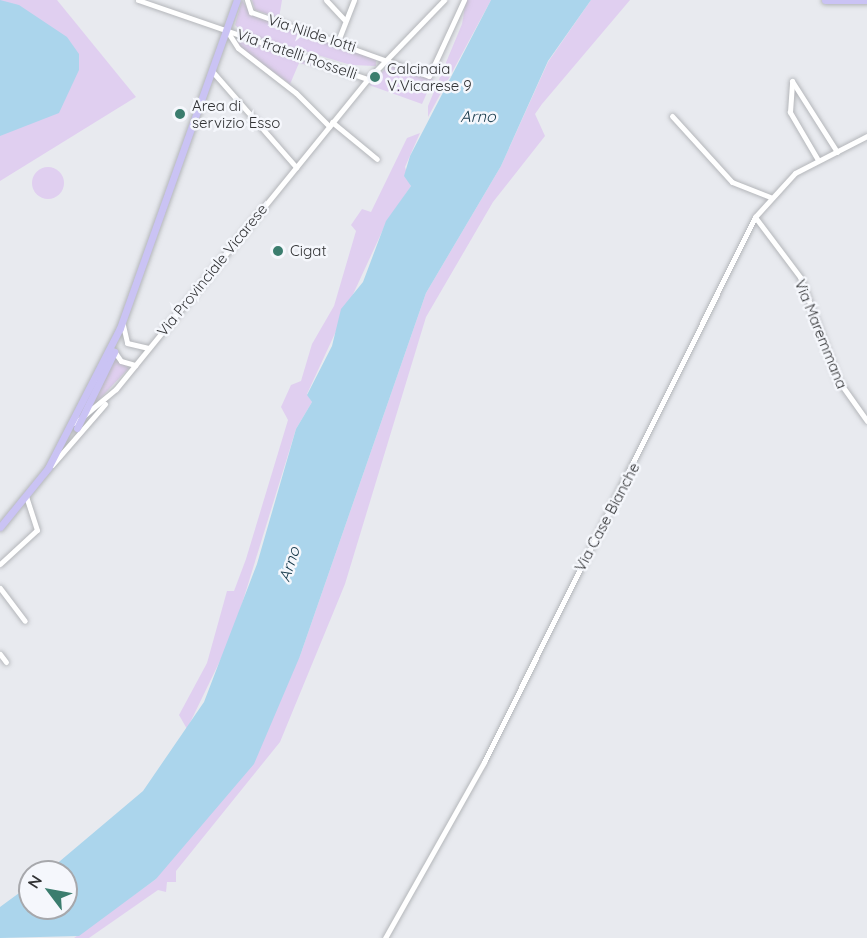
<!DOCTYPE html>
<style>
body{margin:0}
#map{position:relative;width:867px;height:938px;overflow:hidden;background:#e8eaef;font-family:Quicksand,sans-serif}
div>[style]{position:absolute}
.green>*{inset:0;background:#e0cff0}
.round{border-radius:50%}
.water>*{inset:0;background:#abd5ec}
.roads{filter:drop-shadow(0 0 2px #b4b6ba) drop-shadow(0 0 2px #b4b6ba)}
.minor>*{height:5px;margin:-2.5px;padding:0 2.5px;transform-origin:2.5px;border-radius:2.5px;background:#fff}
.major>*{height:7px;margin:-3.5px;padding:0 3.5px;transform-origin:3.5px;border-radius:3.5px;background:#cac3f4}
.dots>*{width:16px;height:16px;translate:-50% -50%;box-sizing:border-box;border:3px solid #f5f7fc;border-radius:50%}
span{translate:-50% -50%;white-space:nowrap;text-align:center;line-height:1.15;-webkit-text-stroke:5px #f5f7fc;paint-order:stroke}
.street-label{font-size:15px;color:#313234}
.poi-label{font-size:15px;color:#313234}
.left{translate:0 -50%;text-align:left}
.water-label{font-size:16px;color:#123647;font-style:italic}
.north{position:absolute;left:18px;top:860px;width:60px;height:60px;box-sizing:border-box;background:#f5f7fc;border:2px solid #a7a8ac;border-radius:50%;rotate:302deg;font-size:16px;font-weight:700;line-height:24px;text-align:center;color:#313234}
.north::after{content:'';display:block;margin:auto;width:21px;height:27px;background:#3b7d6e;clip-path:polygon(50% 0,100% 100%,50% 72%,0 100%)}
</style>
<div id="map">
<div class="green">
<div style="clip-path:polygon(0 0,57px 0,136px 97px,0 181px)"></div>
<div style="clip-path:polygon(242px 0,251px 15px,363px 53px,376px 58px,376px 66px,351px 65px,244px 33px,235px 25px)"></div>
<div style="clip-path:polygon(252px 0,282px 0,279px 18px,255px 10px)"></div>
<div style="clip-path:polygon(466px 0,491px 0,428px 117px,428px 106px,462px 24px)"></div>
<div style="clip-path:polygon(591px 0,630px 0,542px 104px,535px 114px,545px 136px,493px 202px,426px 317px,345px 584px,280px 742px,176px 871px,176px 882px,167px 882px,166px 892px,158px 890px,89px 938px,74px 938px,156px 879px,300px 656px,426px 293px,501px 166px,548px 62px)"></div>
<div style="clip-path:polygon(239px 37px,340px 71px,340px 73px,299px 63px,290px 84px,239px 47px)"></div>
<div style="clip-path:polygon(390px 64px,433px 79px,422px 104px,369px 85px)"></div>
<div style="clip-path:polygon(420px 133px,405px 167px,411px 186px,386px 223px,307px 394px,312px 402px,296px 429px,232px 636px,187px 729px,179px 715px,207px 663px,227px 591px,234px 591px,246px 559px,288px 420px,281px 407px,291px 385px,301px 381px,312px 344px,334px 306px,356px 231px,351px 225px,362px 209px,371px 212px,407px 138px)"></div>
<div class="round" style="left:32px;top:167px;width:32px;height:32px"></div>
<div style="clip-path:polygon(114px 359px,129px 368px,92px 407px)"></div>
</div>
<div class="water">
<div style="clip-path:polygon(0 0,19px 5px,67px 37px,79px 54px,79px 70px,59px 113px,0 136px)"></div>
<div style="clip-path:polygon(491px 0,591px 0,548px 61px,501px 166px,426px 293px,300px 656px,254px 764px,156px 879px,79px 936px,0 938px,0 907px,30px 885px,30px 908px,66px 908px,66px 872px,47px 872px,143px 791px,204px 702px,257px 564px,296px 429px,312px 402px,307px 395px,332px 346px,341px 309px,363px 282px,386px 221px,411px 186px,404px 176px,410px 156px)"></div>
</div>
<div class="roads">
<div class="minor">
<div style="left:138px;top:0;width:243px;rotate:19deg"></div>
<div style="left:247px;top:0;width:13px;rotate:72deg"></div>
<div style="left:251px;top:12px;width:189px;rotate:19.8deg"></div>
<div style="left:429px;top:76px;width:84px;rotate:-65.3deg"></div>
<div style="left:326px;top:0;width:26px;rotate:47deg"></div>
<div style="left:227px;top:31px;width:20px;rotate:57deg"></div>
<div style="left:238px;top:48px;width:73px;rotate:37.8deg"></div>
<div style="left:296px;top:93px;width:47px;rotate:45deg"></div>
<div style="left:338px;top:41px;width:44px;rotate:-68.7deg"></div>
<div style="left:212px;top:71px;width:128px;rotate:48.8deg"></div>
<div style="left:672px;top:116px;width:89px;rotate:47.7deg"></div>
<div style="left:732px;top:182px;width:41px;rotate:21.5deg"></div>
<div style="left:332px;top:122px;width:58px;rotate:39.4deg"></div>
<div style="left:818px;top:160px;width:56px;rotate:-120.3deg"></div>
<div style="left:790px;top:112px;width:31px;rotate:-86deg"></div>
<div style="left:792px;top:81px;width:84px;rotate:57.6deg"></div>
<div style="left:755px;top:217px;width:75px;rotate:53.1deg"></div>
<div style="left:800px;top:277px;width:110px;rotate:69.7deg"></div>
<div style="left:838px;top:380px;width:50px;rotate:54.7deg"></div>
<div style="left:123px;top:325px;width:18px;rotate:77deg"></div>
<div style="left:127px;top:343px;width:22px;rotate:13deg"></div>
<div style="left:114px;top:351px;width:12px;rotate:55deg"></div>
<div style="left:121px;top:361px;width:15px;rotate:16deg"></div>
<div style="left:75px;top:423px;width:53px;rotate:-39.7deg"></div>
<div style="left:116px;top:389px;width:400px;rotate:-50.9deg"></div>
<div style="left:368px;top:79px;width:110px;rotate:-46.1deg"></div>
<div style="left:52px;top:465px;width:81px;rotate:-49deg"></div>
<div style="left:0;top:564px;width:50px;rotate:-42.6deg"></div>
<div style="left:37px;top:530px;width:35px;rotate:-108deg"></div>
<div style="left:0;top:588px;width:41px;rotate:52.9deg"></div>
<div style="left:0;top:654px;width:10px;rotate:53deg"></div>
<div style="left:385px;top:938px;width:202px;rotate:-60.6deg"></div>
<div style="left:484px;top:762px;width:609px;rotate:-63.56deg"></div>
<div style="left:755px;top:217px;width:59px;rotate:-47.7deg"></div>
<div style="left:795px;top:173px;width:81px;rotate:-27.2deg"></div>
</div>
<div class="major">
<div style="left:825px;top:0;width:42px"></div>
<div style="left:77px;top:428px;width:85px;rotate:-64deg"></div>
<div style="left:48px;top:468px;width:157px;rotate:-62.8deg"></div>
<div style="left:120px;top:328px;width:348px;rotate:-70.4deg"></div>
<div style="left:0;top:527px;width:77px;rotate:-50.8deg"></div>
</div>
</div>
<div class="dots">
<div style="left:375px;top:77px;background:#3b7d6e"></div>
<div style="left:180px;top:114px;background:#3b7d6e"></div>
<div style="left:278px;top:251px;background:#3b7d6e"></div>
</div>
<div class="street-label">
<span style="left:312px;top:33px;rotate:18deg">Via Nilde Iotti</span>
<span style="left:297px;top:54px;rotate:19deg">Via fratelli Rosselli</span>
<span style="left:212px;top:270px;rotate:-51deg">Via Provinciale Vicarese</span>
<span style="left:821px;top:334px;rotate:68deg">Via Maremmana</span>
<span style="left:607px;top:517px;rotate:-62deg">Via Case Bianche</span>
</div>
<div class="poi-label">
<span class="left" style="left:387px;top:77px">Calcinaia<br>V.Vicarese 9</span>
<span class="left" style="left:192px;top:114px">Area di<br>servizio Esso</span>
<span class="left" style="left:290px;top:251px">Cigat</span>
</div>
<div class="water-label">
<span style="left:478px;top:116px">Arno</span>
<span style="left:289px;top:564px;rotate:-72deg">Arno</span>
</div>
<div class="north">N</div>
</div>
